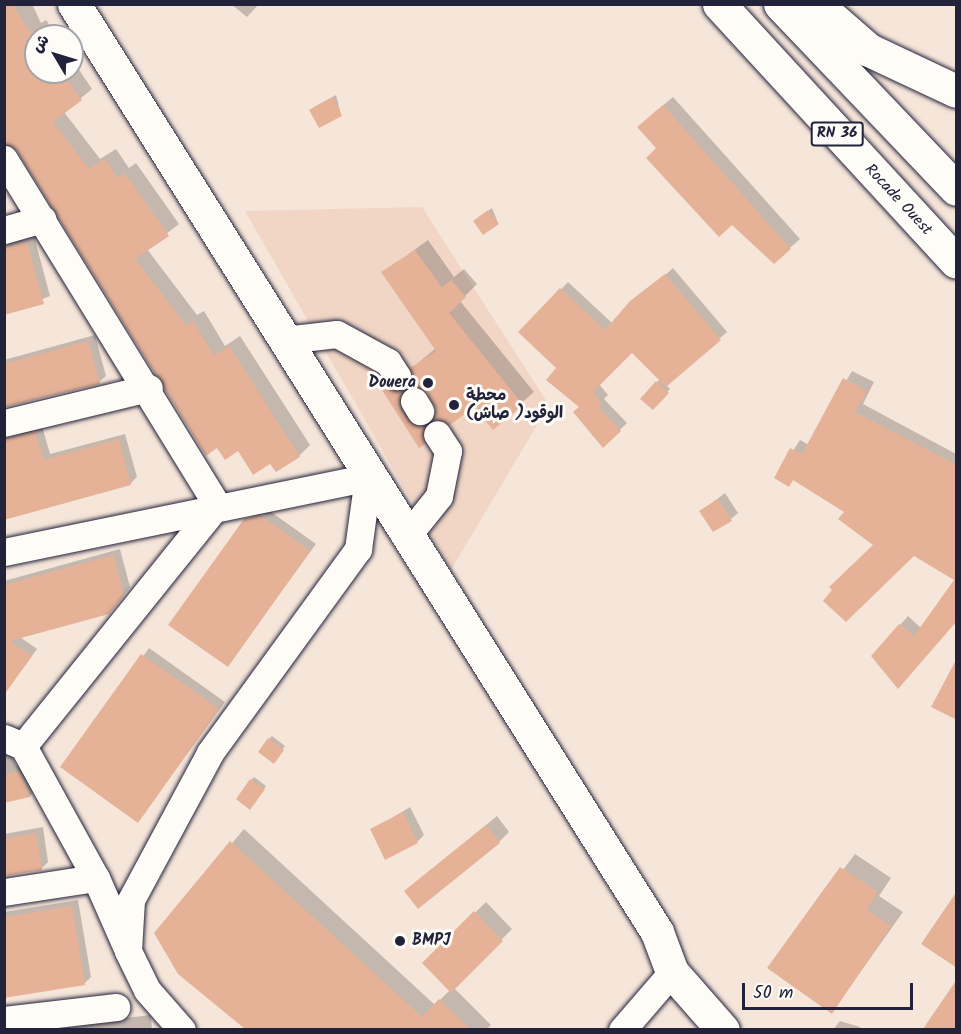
<!DOCTYPE html>
<meta charset="utf-8">
<style>
body{margin:0}
#map{position:relative;width:961px;height:1034px;overflow:hidden;background:#f6e6da;font-family:Kalam,"Playpen Sans Arabic",sans-serif}
div>[style]{position:absolute}
.built>*{inset:0;background:#f1d6c6}
.shadow>*{inset:0;background:#0003}
.building>*{inset:0;background:#e5b298}
.roads{filter:drop-shadow(0 0 2px #22223b) drop-shadow(0 0 2px #22223b)}
.minor>*{height:27px;margin:-13.5px;padding:0 13.5px;transform-origin:13.5px;border-radius:13.5px;background:#fdfcf7}
.major>*{height:33px;margin:-16.5px;padding:0 16.5px;transform-origin:16.5px;border-radius:16.5px;background:#fdfcf7}
.highway>*{height:33px;margin:-16.5px;padding:0 16.5px;transform-origin:16.5px;border-radius:16.5px;background:#fdfcf7}
.dots>*{width:16px;height:16px;translate:-50% -50%;box-sizing:border-box;border:3px solid #fdfcf7;border-radius:50%}
span{translate:-50% -50%;white-space:nowrap;text-align:center;line-height:1.15;-webkit-text-stroke:6px #fdfcf7;paint-order:stroke}
.shield-label span{padding:2px 4px;background:#fdfcf7;border:2px solid;border-radius:4px;-webkit-text-stroke-width:0}
.shield-label{font-size:15px;color:#22223b;font-weight:700}
.street-label{font-size:16px;color:#22223b}
.poi-label{font-size:16px;color:#22223b;font-weight:700}
.right{translate:-100% -50%;text-align:right}
.left{translate:0 -50%;text-align:left}
.frame{position:absolute;inset:0;border:6px solid #22223b;pointer-events:none}
.north{position:absolute;left:24px;top:24px;width:60px;height:60px;box-sizing:border-box;background:#fdfcf7;border:2px solid #a5a5ac;border-radius:50%;rotate:308deg;font-size:16px;font-weight:700;line-height:24px;text-align:center;color:#22223b}
.north::after{content:'';display:block;margin:auto;width:21px;height:27px;background:#22223b;clip-path:polygon(50% 0,100% 100%,50% 72%,0 100%)}
.scale{position:absolute;left:742px;top:983px;width:171px;height:27px;box-sizing:border-box;border:3px solid #22223b;border-top:0;padding-left:8px;font-size:18px;line-height:21px;white-space:nowrap;color:#22223b;-webkit-text-stroke:4px #fdfcf7;paint-order:stroke}
</style>
<div id="map">
<div class="built">
<div style="clip-path:polygon(422px 207px,549px 405px,451px 570px,245px 211px)"></div>
</div>
<div class="shadow">
<div style="clip-path:polygon(4px 4px,32px 4px,41px 23px,46px 20px,57px 36px,36px 36px,36px 72px,72px 72px,72px 59px,92px 89px,64px 112px,100px 159px,116px 149px,129px 168px,136px 163px,179px 224px,147px 249px,197px 315px,204px 311px,225px 346px,240px 336px,310px 445px,299px 456px,271px 462px,238px 449px,18px 149px,4px 145px)"></div>
<div style="clip-path:polygon(231px 4px,259px 4px,247px 17px)"></div>
<div style="clip-path:polygon(336px 95px,341px 115px,311px 110px,314px 107px)"></div>
<div style="clip-path:polygon(673px 97px,800px 239px,774px 262px,658px 148px,649px 117px)"></div>
<div style="clip-path:polygon(492px 208px,498px 223px,478px 218px)"></div>
<div style="clip-path:polygon(34px 236px,50px 296px,4px 314px,4px 244px)"></div>
<div style="clip-path:polygon(428px 240px,454px 277px,464px 269px,477px 284px,460px 301px,534px 392px,493px 428px,475px 405px,437px 410px,428px 391px,409px 386px,407px 402px,419px 418px,430px 420px,431px 436px,424px 443px,382px 387px,389px 381px,410px 384px,412px 368px,436px 348px,383px 273px)"></div>
<div style="clip-path:polygon(673px 268px,727px 332px,666px 385px,670px 389px,652px 408px,642px 398px,660px 379px,632px 351px,599px 384px,608px 395px,604px 399px,627px 423px,603px 446px,558px 368px,521px 332px,568px 282px,612px 323px)"></div>
<div style="clip-path:polygon(95px 335px,106px 376px,99px 382px,4px 405px,4px 360px)"></div>
<div style="clip-path:polygon(852px 371px,874px 382px,863px 404px,956px 454px,956px 620px,873px 656px,908px 616px,921px 628px,956px 579px,914px 554px,875px 544px,846px 512px,794px 479px,789px 485px,776px 478px,800px 440px,809px 445px)"></div>
<div style="clip-path:polygon(42px 426px,50px 454px,125px 434px,137px 477px,130px 484px,4px 519px,4px 430px)"></div>
<div style="clip-path:polygon(725px 493px,738px 513px,731px 519px,701px 511px)"></div>
<div style="clip-path:polygon(267px 509px,316px 544px,228px 665px,245px 520px,267px 515px,248px 516px)"></div>
<div style="clip-path:polygon(120px 549px,130px 587px,116px 605px,20px 637px,37px 649px,4px 694px,4px 581px)"></div>
<div style="clip-path:polygon(149px 648px,225px 702px,138px 821px,62px 767px)"></div>
<div style="clip-path:polygon(272px 736px,285px 746px,276px 759px,269px 739px)"></div>
<div style="clip-path:polygon(4px 739px,16px 766px,28px 763px,39px 787px,30px 796px,4px 802px)"></div>
<div style="clip-path:polygon(254px 777px,266px 786px,253px 805px,251px 780px)"></div>
<div style="clip-path:polygon(410px 807px,424px 835px,417px 842px,372px 830px)"></div>
<div style="clip-path:polygon(497px 816px,509px 832px,499px 842px,406px 891px)"></div>
<div style="clip-path:polygon(43px 827px,48px 862px,41px 869px,4px 875px,4px 834px)"></div>
<div style="clip-path:polygon(244px 829px,435px 1005px,450px 990px,424px 963px,486px 902px,512px 929px,454px 988px,491px 1025px,486px 1030px,247px 1030px,179px 973px,156px 933px)"></div>
<div style="clip-path:polygon(855px 854px,891px 878px,879px 896px,903px 912px,832px 1012px,769px 968px)"></div>
<div style="clip-path:polygon(78px 900px,91px 977px,84px 984px,4px 997px,4px 912px)"></div>
<div style="clip-path:polygon(151px 1015px,152px 1030px,38px 1030px,39px 1028px)"></div>
<div style="clip-path:polygon(840px 1021px,860px 1027px,859px 1030px,833px 1030px)"></div>
</div>
<div class="building">
<div style="clip-path:polygon(4px 4px,13px 4px,30px 33px,36px 29px,36px 72px,61px 72px,82px 100px,53px 122px,89px 169px,105px 159px,118px 178px,125px 173px,169px 236px,135px 259px,186px 325px,193px 321px,214px 356px,229px 346px,300px 457px,276px 472px,270px 464px,253px 475px,238px 451px,225px 460px,217px 448px,206px 456px,17px 151px,4px 143px)"></div>
<div style="clip-path:polygon(333px 97px,342px 116px,319px 128px,309px 110px)"></div>
<div style="clip-path:polygon(663px 105px,791px 249px,774px 264px,732px 225px,719px 237px,646px 158px,656px 148px,637px 127px)"></div>
<div style="clip-path:polygon(488px 210px,499px 224px,483px 235px,473px 221px)"></div>
<div style="clip-path:polygon(27px 242px,44px 304px,4px 315px,4px 248px)"></div>
<div style="clip-path:polygon(415px 250px,442px 288px,451px 280px,466px 297px,449px 313px,523px 405px,493px 430px,474px 407px,450px 425px,433px 419px,436px 410px,427px 392px,408px 387px,410px 368px,436px 351px,381px 272px)"></div>
<div style="clip-path:polygon(665px 274px,721px 340px,666px 387px,632px 353px,593px 392px,602px 404px,598px 407px,621px 431px,603px 448px,573px 412px,579px 407px,546px 380px,556px 368px,518px 332px,560px 288px,605px 330px,630px 301px)"></div>
<div style="clip-path:polygon(88px 341px,100px 384px,4px 407px,4px 364px)"></div>
<div style="clip-path:polygon(843px 378px,867px 391px,855px 412px,957px 465px,957px 621px,898px 689px,871px 656px,899px 624px,914px 636px,954px 580px,914px 556px,846px 622px,823px 601px,832px 590px,829px 587px,873px 545px,838px 519px,844px 512px,793px 480px,789px 487px,774px 478px,790px 448px,802px 454px)"></div>
<div style="clip-path:polygon(656px 381px,669px 393px,653px 410px,640px 399px)"></div>
<div style="clip-path:polygon(384px 385px,403px 390px,400px 409px,412px 424px,424px 426px,425px 444px,419px 448px,380px 387px)"></div>
<div style="clip-path:polygon(35px 432px,44px 460px,119px 439px,131px 485px,4px 520px,4px 438px)"></div>
<div style="clip-path:polygon(718px 499px,732px 521px,713px 532px,699px 511px)"></div>
<div style="clip-path:polygon(260px 515px,310px 551px,228px 667px,168px 625px,244px 519px)"></div>
<div style="clip-path:polygon(113px 555px,124px 595px,109px 614px,10px 641px,32px 656px,4px 695px,4px 585px)"></div>
<div style="clip-path:polygon(141px 654px,219px 709px,138px 823px,60px 767px)"></div>
<div style="clip-path:polygon(957px 658px,957px 720px,931px 707px)"></div>
<div style="clip-path:polygon(268px 738px,284px 750px,274px 764px,258px 752px)"></div>
<div style="clip-path:polygon(19px 771px,30px 797px,4px 803px,4px 775px)"></div>
<div style="clip-path:polygon(250px 779px,265px 789px,250px 810px,236px 799px)"></div>
<div style="clip-path:polygon(403px 812px,418px 843px,385px 860px,370px 829px)"></div>
<div style="clip-path:polygon(486px 825px,500px 843px,418px 909px,404px 891px)"></div>
<div style="clip-path:polygon(36px 833px,42px 870px,4px 876px,4px 839px)"></div>
<div style="clip-path:polygon(230px 841px,422px 1017px,439px 999px,470px 1029px,245px 1029px,178px 974px,154px 933px)"></div>
<div style="clip-path:polygon(840px 867px,878px 892px,867px 910px,891px 926px,832px 1014px,767px 968px)"></div>
<div style="clip-path:polygon(957px 891px,957px 968px,921px 944px)"></div>
<div style="clip-path:polygon(72px 906px,85px 985px,4px 998px,4px 917px)"></div>
<div style="clip-path:polygon(474px 911px,503px 941px,451px 993px,422px 963px)"></div>
<div style="clip-path:polygon(957px 979px,957px 1029px,923px 1029px)"></div>
</div>
<div class="roads">
<div class="minor">
<div style="left:4px;top:159px;width:406px;rotate:58.4deg"></div>
<div style="left:217px;top:505px;width:309px;rotate:128.8deg"></div>
<div style="left:4px;top:230px;width:40px;rotate:-16deg"></div>
<div style="left:284px;top:340px;width:53px;rotate:-6.5deg"></div>
<div style="left:337px;top:334px;width:58px;rotate:28.8deg"></div>
<div style="left:388px;top:362px;width:17px;rotate:57deg"></div>
<div style="left:414px;top:401px;width:12px;rotate:59deg"></div>
<div style="left:4px;top:423px;width:149px;rotate:-13.6deg"></div>
<div style="left:407px;top:536px;width:51px;rotate:-51.3deg"></div>
<div style="left:439px;top:496px;width:46px;rotate:-78.7deg"></div>
<div style="left:448px;top:451px;width:20px;rotate:-123deg"></div>
<div style="left:4px;top:552px;width:372px;rotate:-11.6deg"></div>
<div style="left:368px;top:477px;width:73px;rotate:97.9deg"></div>
<div style="left:358px;top:549px;width:252px;rotate:126deg"></div>
<div style="left:210px;top:753px;width:167px;rotate:118.3deg"></div>
<div style="left:131px;top:900px;width:51px;rotate:93.4deg"></div>
<div style="left:128px;top:951px;width:43px;rotate:64deg"></div>
<div style="left:147px;top:990px;width:53px;rotate:48.8deg"></div>
<div style="left:4px;top:738px;width:21px;rotate:23deg"></div>
<div style="left:23px;top:746px;width:151px;rotate:61.1deg"></div>
<div style="left:96px;top:878px;width:74px;rotate:66.2deg"></div>
<div style="left:4px;top:892px;width:93px;rotate:-8.7deg"></div>
<div style="left:4px;top:1020px;width:113px;rotate:-6.6deg"></div>
<div style="left:622px;top:1030px;width:77px;rotate:-49.2deg"></div>
</div>
<div class="major">
<div style="left:74px;top:4px;width:1096px;rotate:57.86deg"></div>
<div style="left:657px;top:932px;width:43px;rotate:69.4deg"></div>
<div style="left:672px;top:972px;width:77px;rotate:48.7deg"></div>
</div>
<div class="highway">
<div style="left:719px;top:4px;width:350px;rotate:47.4deg"></div>
<div style="left:780px;top:4px;width:255px;rotate:46.4deg"></div>
<div style="left:816px;top:4px;width:70px;rotate:41deg"></div>
<div style="left:869px;top:50px;width:96px;rotate:25.2deg"></div>
</div>
</div>
<div class="dots">
<div style="left:428px;top:383px;background:#22223b"></div>
<div style="left:454px;top:405px;background:#22223b"></div>
<div style="left:400px;top:941px;background:#22223b"></div>
</div>
<div class="shield-label">
<span style="left:837px;top:134px">RN 36</span>
</div>
<div class="street-label">
<span style="left:898px;top:200px;rotate:47deg">Rocade Ouest</span>
</div>
<div class="poi-label">
<span class="right" style="left:416px;top:383px">Douera</span>
<span class="left" style="left:466px;top:405px">محطة<br>الوقود( صاش)</span>
<span class="left" style="left:412px;top:941px">BMPJ</span>
</div>
<div class="frame"></div>
<div class="north">ش</div>
<div class="scale">50 m</div>
</div>
